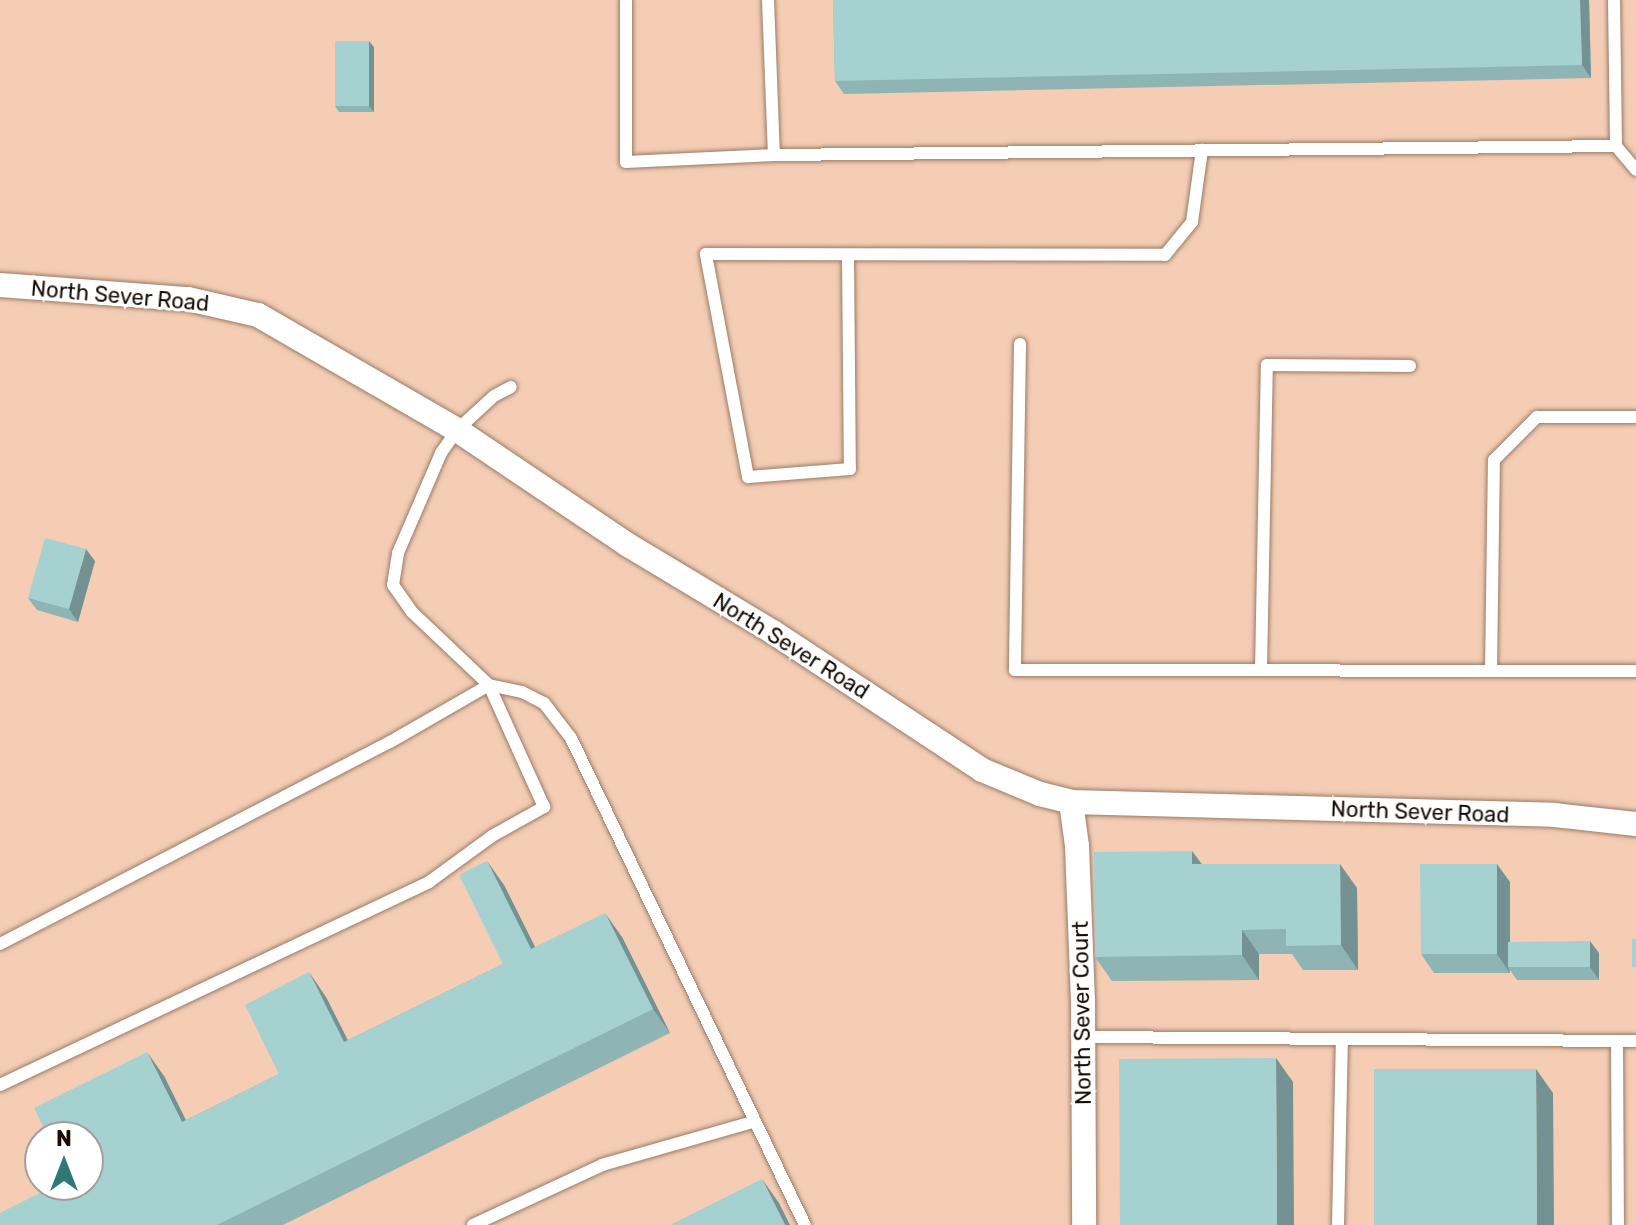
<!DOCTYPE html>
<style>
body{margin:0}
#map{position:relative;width:1636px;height:1225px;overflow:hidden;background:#fddbc7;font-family:Rubik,sans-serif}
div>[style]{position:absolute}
.built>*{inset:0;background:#f4cdb4}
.roads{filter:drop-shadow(0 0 2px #997b68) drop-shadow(0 0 2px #997b68)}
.lane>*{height:12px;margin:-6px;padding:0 6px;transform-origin:6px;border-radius:6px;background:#fff}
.street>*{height:24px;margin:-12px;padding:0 12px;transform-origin:12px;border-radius:12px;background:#fff}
.wall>*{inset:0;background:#8eb4b3}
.shaded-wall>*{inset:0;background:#749292}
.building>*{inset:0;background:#a5d1d0}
span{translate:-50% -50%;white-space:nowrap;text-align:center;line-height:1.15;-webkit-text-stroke:6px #fff;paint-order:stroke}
.street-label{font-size:22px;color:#160c05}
.north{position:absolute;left:24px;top:1121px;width:80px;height:80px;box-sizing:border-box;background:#fff;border:2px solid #a29e9b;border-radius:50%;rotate:0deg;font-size:22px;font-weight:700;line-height:32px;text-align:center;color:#160c05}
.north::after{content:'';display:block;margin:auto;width:28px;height:36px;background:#2e7877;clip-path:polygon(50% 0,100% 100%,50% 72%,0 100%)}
</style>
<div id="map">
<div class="built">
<div style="clip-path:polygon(evenodd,0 0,1636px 0,1636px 1225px,0 1225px,0 0,40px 1137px,88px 1137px,88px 1185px,40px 1185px,40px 1137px)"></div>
</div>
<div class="roads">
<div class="lane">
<div style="left:626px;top:0;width:162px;rotate:90deg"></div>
<div style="left:626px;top:162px;width:148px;rotate:-2.7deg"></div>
<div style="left:768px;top:0;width:155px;rotate:87.8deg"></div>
<div style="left:774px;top:155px;width:842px;rotate:-0.61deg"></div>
<div style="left:1614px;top:0;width:146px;rotate:89.2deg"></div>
<div style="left:1616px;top:146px;width:31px;rotate:50deg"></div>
<div style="left:848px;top:255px;width:214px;rotate:89.5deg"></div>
<div style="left:850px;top:469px;width:102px;rotate:175.5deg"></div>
<div style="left:748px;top:477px;width:227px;rotate:-100.7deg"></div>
<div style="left:706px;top:254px;width:459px;rotate:0.1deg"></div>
<div style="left:1165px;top:255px;width:43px;rotate:-50.7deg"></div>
<div style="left:1192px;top:222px;width:73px;rotate:-82.1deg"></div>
<div style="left:1020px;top:344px;width:326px;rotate:90.9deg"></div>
<div style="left:1015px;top:670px;width:621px;rotate:0.09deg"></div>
<div style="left:1261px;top:670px;width:305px;rotate:-88.9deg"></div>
<div style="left:1267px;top:365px;width:143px;rotate:0.4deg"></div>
<div style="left:1491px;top:671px;width:211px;rotate:-89.2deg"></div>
<div style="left:1494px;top:460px;width:61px;rotate:-45deg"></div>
<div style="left:1537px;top:417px;width:99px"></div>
<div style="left:0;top:944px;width:439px;rotate:-27.4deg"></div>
<div style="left:390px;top:742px;width:114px;rotate:-29.9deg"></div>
<div style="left:489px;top:685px;width:34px;rotate:12deg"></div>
<div style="left:522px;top:692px;width:25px;rotate:27deg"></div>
<div style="left:544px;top:703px;width:44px;rotate:52.4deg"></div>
<div style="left:571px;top:738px;width:540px;rotate:64.34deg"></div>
<div style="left:1084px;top:1037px;width:552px;rotate:0.42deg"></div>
<div style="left:1617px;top:1041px;width:184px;rotate:89.7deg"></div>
<div style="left:0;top:1085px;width:475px;rotate:-25.3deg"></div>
<div style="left:429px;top:882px;width:78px;rotate:-36.1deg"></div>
<div style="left:492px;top:836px;width:60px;rotate:-29.1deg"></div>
<div style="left:544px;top:807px;width:134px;rotate:-114.3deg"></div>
<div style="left:489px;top:685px;width:106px;rotate:-136.5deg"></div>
<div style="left:412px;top:612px;width:33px;rotate:-125deg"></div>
<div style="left:393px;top:585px;width:32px;rotate:-81deg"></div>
<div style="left:398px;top:553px;width:109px;rotate:-66.7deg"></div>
<div style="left:441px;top:453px;width:28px;rotate:-55deg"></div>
<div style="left:457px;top:430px;width:50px;rotate:-42.6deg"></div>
<div style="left:494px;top:396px;width:19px;rotate:-28deg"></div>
<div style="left:473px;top:1225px;width:142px;rotate:-24.9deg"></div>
<div style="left:602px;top:1165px;width:157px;rotate:-15.9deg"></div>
<div style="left:1338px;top:1225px;width:186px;rotate:-88.8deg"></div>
</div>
<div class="street">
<div style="left:0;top:285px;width:189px;rotate:4.3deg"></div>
<div style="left:188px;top:299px;width:72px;rotate:12.9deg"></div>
<div style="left:258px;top:315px;width:230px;rotate:30deg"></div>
<div style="left:457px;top:430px;width:206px;rotate:33.9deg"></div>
<div style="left:628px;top:545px;width:169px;rotate:31deg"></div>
<div style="left:773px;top:632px;width:250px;rotate:33.4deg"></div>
<div style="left:982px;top:770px;width:63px;rotate:22.5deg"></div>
<div style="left:1040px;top:794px;width:32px;rotate:14deg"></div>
<div style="left:1071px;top:802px;width:483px;rotate:1.5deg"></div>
<div style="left:1554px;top:815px;width:82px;rotate:6.3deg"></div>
<div style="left:1071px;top:802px;width:44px;rotate:82.2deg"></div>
<div style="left:1077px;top:846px;width:153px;rotate:87.8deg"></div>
<div style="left:1083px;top:999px;width:226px;rotate:89.7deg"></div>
</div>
</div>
<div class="wall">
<div style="clip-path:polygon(833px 0,1589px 0,1591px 78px,844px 94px,835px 81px)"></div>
<div style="clip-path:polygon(374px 47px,374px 112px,339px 112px,335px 106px)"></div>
<div style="clip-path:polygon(95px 561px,78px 622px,37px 610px,28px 598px)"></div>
<div style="clip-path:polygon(1192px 851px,1202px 864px,1357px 888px,1358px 970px,1303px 970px,1292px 954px,1259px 954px,1259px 980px,1112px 981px,1095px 957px)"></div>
<div style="clip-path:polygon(1510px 882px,1510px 942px,1599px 953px,1599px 980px,1517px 980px,1510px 970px,1510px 973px,1434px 973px,1421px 954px)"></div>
<div style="clip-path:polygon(504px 885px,535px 947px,622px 937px,670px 1033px,283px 1225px,0 1225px,88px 1185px,164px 1076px,186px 1120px,279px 1074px,326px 997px,348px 1040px,503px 964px)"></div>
</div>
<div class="shaded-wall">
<div style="clip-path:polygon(1580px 0,1589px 0,1591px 78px,1582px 65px)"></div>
<div style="clip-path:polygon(369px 41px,374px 47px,374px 112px,369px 106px)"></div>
<div style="clip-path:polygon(86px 549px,95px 561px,78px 622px,69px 609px)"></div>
<div style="clip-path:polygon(1192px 851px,1209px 875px,1192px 864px)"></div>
<div style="clip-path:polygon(487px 861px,504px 885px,548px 973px,531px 949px)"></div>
<div style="clip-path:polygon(1340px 864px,1357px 888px,1358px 970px,1341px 945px)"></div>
<div style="clip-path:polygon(1497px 864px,1510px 882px,1510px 967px,1508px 967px,1510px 973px,1497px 954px)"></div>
<div style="clip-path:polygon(605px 913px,622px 937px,670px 1033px,653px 1009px)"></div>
<div style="clip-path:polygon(1242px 930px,1259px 954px,1259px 980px,1242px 955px)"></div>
<div style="clip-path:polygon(1590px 941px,1599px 953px,1599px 980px,1590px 967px)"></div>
<div style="clip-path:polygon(309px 972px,326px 997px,361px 1067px,344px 1042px)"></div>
<div style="clip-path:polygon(147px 1052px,164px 1076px,199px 1147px,182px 1122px)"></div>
<div style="clip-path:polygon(1276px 1058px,1293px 1082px,1294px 1225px,1277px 1225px)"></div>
<div style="clip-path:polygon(1536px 1069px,1553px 1093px,1554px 1225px,1537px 1225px)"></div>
<div style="clip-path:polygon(762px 1179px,779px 1203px,790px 1225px,785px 1225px)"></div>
</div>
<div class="building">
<div style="clip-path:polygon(833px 0,1580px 0,1582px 65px,835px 81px)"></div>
<div style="clip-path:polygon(335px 41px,369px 41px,369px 106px,335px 106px)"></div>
<div style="clip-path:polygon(45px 538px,86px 549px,69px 609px,28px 598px)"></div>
<div style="clip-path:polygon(1192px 851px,1192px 864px,1340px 864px,1341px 945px,1286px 946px,1286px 929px,1242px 930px,1242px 955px,1095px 957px,1094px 852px)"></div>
<div style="clip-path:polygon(487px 861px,531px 949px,605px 913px,653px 1009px,217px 1225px,0 1225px,0 1213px,56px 1185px,88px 1185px,88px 1137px,48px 1137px,34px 1108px,147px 1052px,182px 1122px,279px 1074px,245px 1005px,309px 972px,344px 1042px,503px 964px,459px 875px)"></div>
<div style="clip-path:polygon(1420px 864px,1497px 864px,1497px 954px,1421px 954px)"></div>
<div style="clip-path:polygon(1632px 939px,1636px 939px,1636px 967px,1632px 967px)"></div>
<div style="clip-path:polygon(1590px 941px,1590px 967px,1508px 967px,1508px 942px)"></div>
<div style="clip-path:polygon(1276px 1058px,1277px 1225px,1120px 1225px,1119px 1059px)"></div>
<div style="clip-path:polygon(1374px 1069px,1536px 1069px,1537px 1225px,1374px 1225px)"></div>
<div style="clip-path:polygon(762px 1179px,785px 1225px,670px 1225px)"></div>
</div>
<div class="street-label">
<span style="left:120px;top:296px;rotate:5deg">North Sever Road</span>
<span style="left:791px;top:646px;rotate:32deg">North Sever Road</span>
<span style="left:1420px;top:812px;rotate:2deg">North Sever Road</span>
<span style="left:1082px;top:1013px;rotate:-91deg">North Sever Court</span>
</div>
<div class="north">N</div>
</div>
